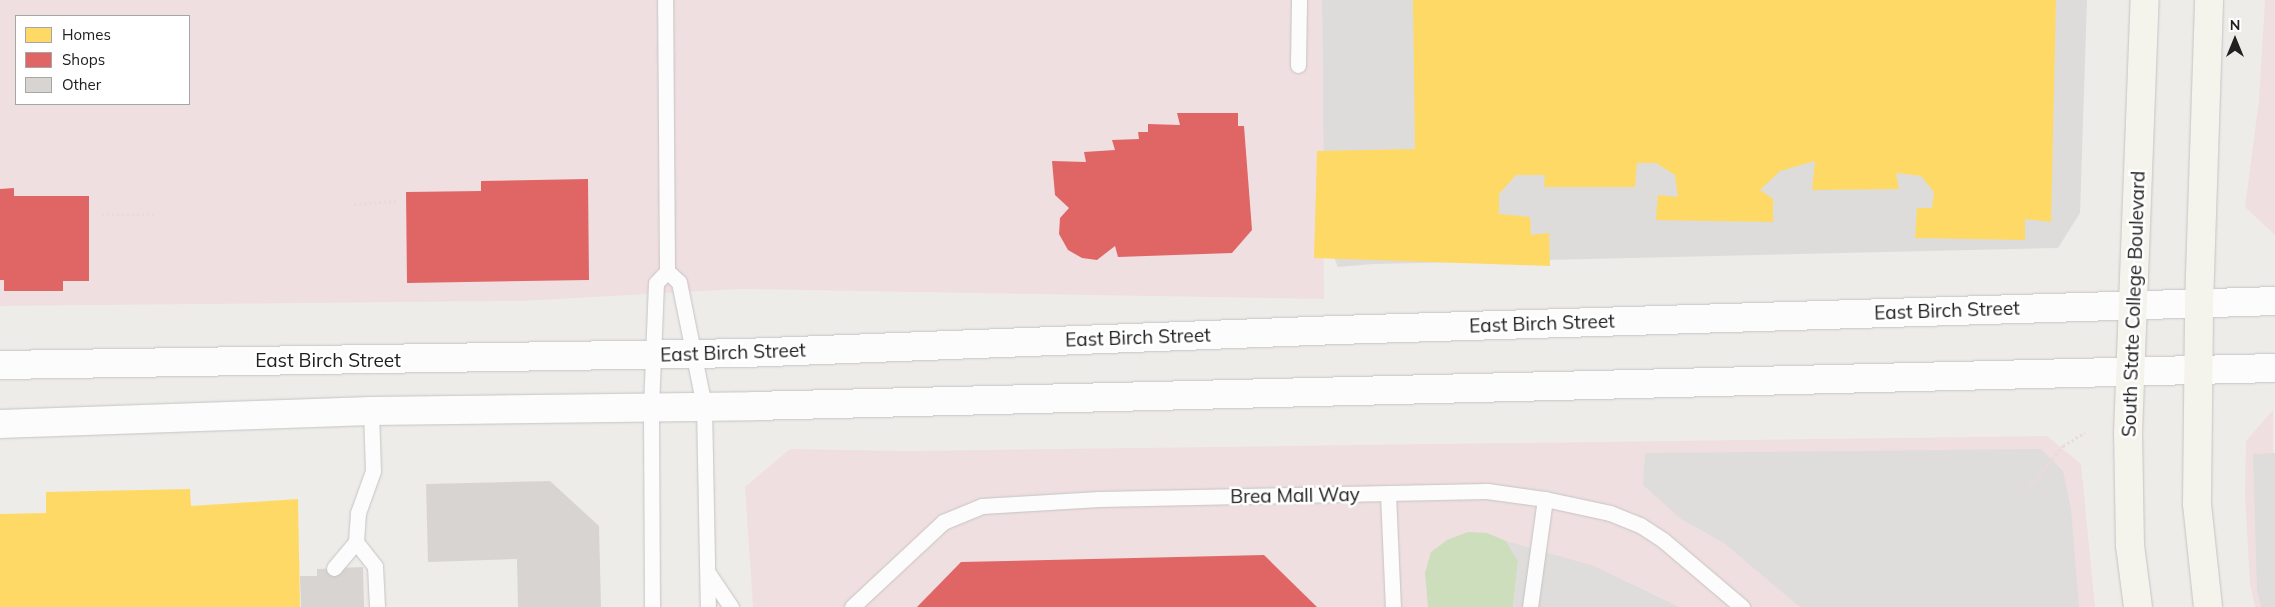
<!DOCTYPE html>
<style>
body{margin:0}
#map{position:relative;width:2275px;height:607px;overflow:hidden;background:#eeece9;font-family:Mulish,sans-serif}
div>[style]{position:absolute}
.residential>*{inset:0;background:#dddcda}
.commercial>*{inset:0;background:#f0dfe0}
.forest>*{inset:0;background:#cddebd}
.parking>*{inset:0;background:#dedddc}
.homes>*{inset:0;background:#ffd966}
.shops>*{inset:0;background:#e06666}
.building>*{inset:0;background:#d7d4d1}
.path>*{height:3px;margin-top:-1.5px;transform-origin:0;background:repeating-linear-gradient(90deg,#ecd9da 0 2.5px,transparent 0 5px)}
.roads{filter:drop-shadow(0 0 1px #c5c4c3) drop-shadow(0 0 1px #c5c4c3)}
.service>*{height:15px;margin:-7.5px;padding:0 7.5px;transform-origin:7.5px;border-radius:7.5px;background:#fcfcfc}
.tertiary>*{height:28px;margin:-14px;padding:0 14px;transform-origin:14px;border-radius:14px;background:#fcfcfc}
.secondary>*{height:28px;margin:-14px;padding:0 14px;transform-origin:14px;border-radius:14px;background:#f4f3ec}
span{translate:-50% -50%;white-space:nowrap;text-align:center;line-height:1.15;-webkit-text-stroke:5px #fff;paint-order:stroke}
.street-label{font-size:19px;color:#202020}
.legend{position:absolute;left:15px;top:15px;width:175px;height:90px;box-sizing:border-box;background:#fff;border:1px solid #a6a6a6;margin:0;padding:6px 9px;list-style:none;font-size:15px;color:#202020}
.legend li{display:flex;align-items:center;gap:10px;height:25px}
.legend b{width:25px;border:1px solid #a6a6a6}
.north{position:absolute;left:2210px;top:15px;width:50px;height:50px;-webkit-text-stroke:4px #fff;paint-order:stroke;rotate:0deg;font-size:14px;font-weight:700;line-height:20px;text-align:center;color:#202020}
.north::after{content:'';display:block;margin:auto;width:18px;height:22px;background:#202020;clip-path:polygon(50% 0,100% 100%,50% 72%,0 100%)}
</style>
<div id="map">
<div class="residential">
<div style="clip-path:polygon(1322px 0,2087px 0,2080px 213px,2058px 248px,1373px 264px,1338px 267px,1324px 234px)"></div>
</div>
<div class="commercial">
<div style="clip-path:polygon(evenodd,0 0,1322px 0,1324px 299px,741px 289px,521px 301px,0 306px,0 0,16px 16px,189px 16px,189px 104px,16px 104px,16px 16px)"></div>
<div style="clip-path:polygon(2265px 0,2275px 0,2275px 235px,2245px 207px,2259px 100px)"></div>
<div style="clip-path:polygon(2273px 410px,2275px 607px,2255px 607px,2250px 584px,2245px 495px,2246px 441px)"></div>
<div style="clip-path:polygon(2047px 436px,2081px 464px,2095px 607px,753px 607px,745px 487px,790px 449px,909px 451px)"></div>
</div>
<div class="forest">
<div style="clip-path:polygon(1468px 532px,1487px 533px,1506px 541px,1518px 561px,1513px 607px,1428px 607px,1425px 573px,1431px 552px,1447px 540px)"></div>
</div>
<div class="parking">
<div style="clip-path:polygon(2041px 449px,2063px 471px,2071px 509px,2079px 607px,1800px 607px,1724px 543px,1681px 519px,1643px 485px,1645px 453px)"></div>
<div style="clip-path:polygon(2275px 453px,2275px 607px,2261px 607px,2257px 591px,2253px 454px)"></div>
<div style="clip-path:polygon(1506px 541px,1594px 566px,1679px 607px,1513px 607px,1518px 561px)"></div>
</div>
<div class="homes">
<div style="clip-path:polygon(1413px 0,2056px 0,2051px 222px,2025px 219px,2025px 240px,1915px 238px,1917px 208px,1932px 208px,1934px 192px,1921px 176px,1896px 173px,1899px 189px,1812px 190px,1815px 161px,1780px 171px,1760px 190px,1773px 199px,1773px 222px,1656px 220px,1658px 195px,1678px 197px,1675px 175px,1656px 163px,1637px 163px,1635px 187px,1544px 187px,1545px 175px,1516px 175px,1499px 194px,1499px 214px,1530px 217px,1531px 235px,1549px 233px,1550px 266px,1314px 258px,1317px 151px,1415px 149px)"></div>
<div style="clip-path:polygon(190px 489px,191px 506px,298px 499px,300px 607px,0 607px,0 514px,46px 513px,46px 492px)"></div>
</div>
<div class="shops">
<div style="clip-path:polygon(1177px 113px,1238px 113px,1238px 126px,1244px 126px,1252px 230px,1232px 253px,1118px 257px,1115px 246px,1097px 260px,1082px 258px,1068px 250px,1059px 234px,1060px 218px,1069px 208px,1055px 195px,1052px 161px,1086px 162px,1084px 152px,1115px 150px,1112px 140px,1139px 139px,1138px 132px,1148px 132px,1148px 124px,1180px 125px)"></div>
<div style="clip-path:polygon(588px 179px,589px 280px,407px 283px,406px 192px,481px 191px,481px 181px)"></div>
<div style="clip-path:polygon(14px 188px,14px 196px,89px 196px,89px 281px,63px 281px,63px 291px,4px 291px,4px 280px,0 280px,0 189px)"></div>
<div style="clip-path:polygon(1264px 555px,1317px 607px,917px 607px,961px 562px)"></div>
</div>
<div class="building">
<div style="clip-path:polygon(550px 481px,599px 526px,601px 607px,518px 607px,517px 559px,428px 562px,426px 484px)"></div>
<div style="clip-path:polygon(363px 567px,364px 607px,301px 607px,300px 576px,317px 576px,317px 569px)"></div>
</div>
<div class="path">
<div style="left:354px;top:204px;width:43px;rotate:-4deg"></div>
<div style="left:102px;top:214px;width:55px"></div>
<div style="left:2030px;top:486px;width:52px;rotate:-50.5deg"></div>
<div style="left:2063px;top:446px;width:26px;rotate:-32deg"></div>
</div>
<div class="roads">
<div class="service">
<div style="left:1298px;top:65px;width:65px;rotate:-89.1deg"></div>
<div style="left:667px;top:271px;width:16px;rotate:43deg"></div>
<div style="left:679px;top:282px;width:126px;rotate:78.6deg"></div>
<div style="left:704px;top:406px;width:201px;rotate:88.9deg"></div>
<div style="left:371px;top:411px;width:60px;rotate:88.1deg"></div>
<div style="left:373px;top:471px;width:45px;rotate:109.7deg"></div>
<div style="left:358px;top:513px;width:29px;rotate:94deg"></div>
<div style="left:356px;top:542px;width:31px;rotate:52deg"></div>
<div style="left:375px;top:566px;width:41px;rotate:87.2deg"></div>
<div style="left:1388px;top:494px;width:113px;rotate:87.5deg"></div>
<div style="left:334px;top:568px;width:34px;rotate:-50deg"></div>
<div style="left:708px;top:573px;width:41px;rotate:55.9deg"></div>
<div style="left:652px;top:607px;width:200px;rotate:-90.3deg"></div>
<div style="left:651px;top:407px;width:124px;rotate:-87.7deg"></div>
<div style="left:656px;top:283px;width:16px;rotate:-47deg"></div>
<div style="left:667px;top:271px;width:271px;rotate:-90.4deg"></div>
<div style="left:852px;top:607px;width:125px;rotate:-43deg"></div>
<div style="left:943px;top:522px;width:42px;rotate:-22.3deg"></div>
<div style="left:982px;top:506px;width:117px;rotate:-3.4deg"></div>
<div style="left:1099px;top:499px;width:388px;rotate:-1.2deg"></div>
<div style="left:1487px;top:491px;width:59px;rotate:7.9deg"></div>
<div style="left:1545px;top:499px;width:66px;rotate:12.2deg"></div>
<div style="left:1610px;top:513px;width:32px;rotate:22deg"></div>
<div style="left:1640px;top:525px;width:27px;rotate:33deg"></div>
<div style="left:1663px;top:540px;width:104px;rotate:40.3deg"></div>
<div style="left:1530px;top:607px;width:109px;rotate:-82.1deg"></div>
</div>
<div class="tertiary">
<div style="left:0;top:365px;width:744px;rotate:-0.92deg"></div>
<div style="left:744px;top:353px;width:594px;rotate:-2.22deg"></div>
<div style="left:1338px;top:330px;width:937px;rotate:-1.77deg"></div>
<div style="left:0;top:424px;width:371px;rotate:-2deg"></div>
<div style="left:371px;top:411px;width:382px;rotate:-0.7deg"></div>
<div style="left:753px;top:406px;width:1522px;rotate:-1.43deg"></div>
</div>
<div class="secondary">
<div style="left:2138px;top:607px;width:63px;rotate:-97.4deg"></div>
<div style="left:2130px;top:545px;width:112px;rotate:-91deg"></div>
<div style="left:2128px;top:433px;width:433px;rotate:-87.8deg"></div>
<div style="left:2208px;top:607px;width:104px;rotate:-96.1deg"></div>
<div style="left:2197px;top:504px;width:200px;rotate:-89.4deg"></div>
<div style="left:2199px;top:304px;width:304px;rotate:-88.1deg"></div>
</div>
</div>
<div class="street-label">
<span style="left:2134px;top:304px;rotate:-88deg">South State College Boulevard</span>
<span style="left:1947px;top:311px;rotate:-2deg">East Birch Street</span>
<span style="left:1542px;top:324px;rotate:-2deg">East Birch Street</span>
<span style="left:1138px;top:338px;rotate:-2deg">East Birch Street</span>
<span style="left:733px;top:353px;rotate:-2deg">East Birch Street</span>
<span style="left:328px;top:361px">East Birch Street</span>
<span style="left:1295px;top:496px;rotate:-1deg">Brea Mall Way</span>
</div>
<ul class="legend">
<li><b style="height:14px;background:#ffd966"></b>Homes</li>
<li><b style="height:14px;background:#e06666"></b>Shops</li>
<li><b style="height:14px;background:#d7d4d1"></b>Other</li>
</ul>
<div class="north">N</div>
</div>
